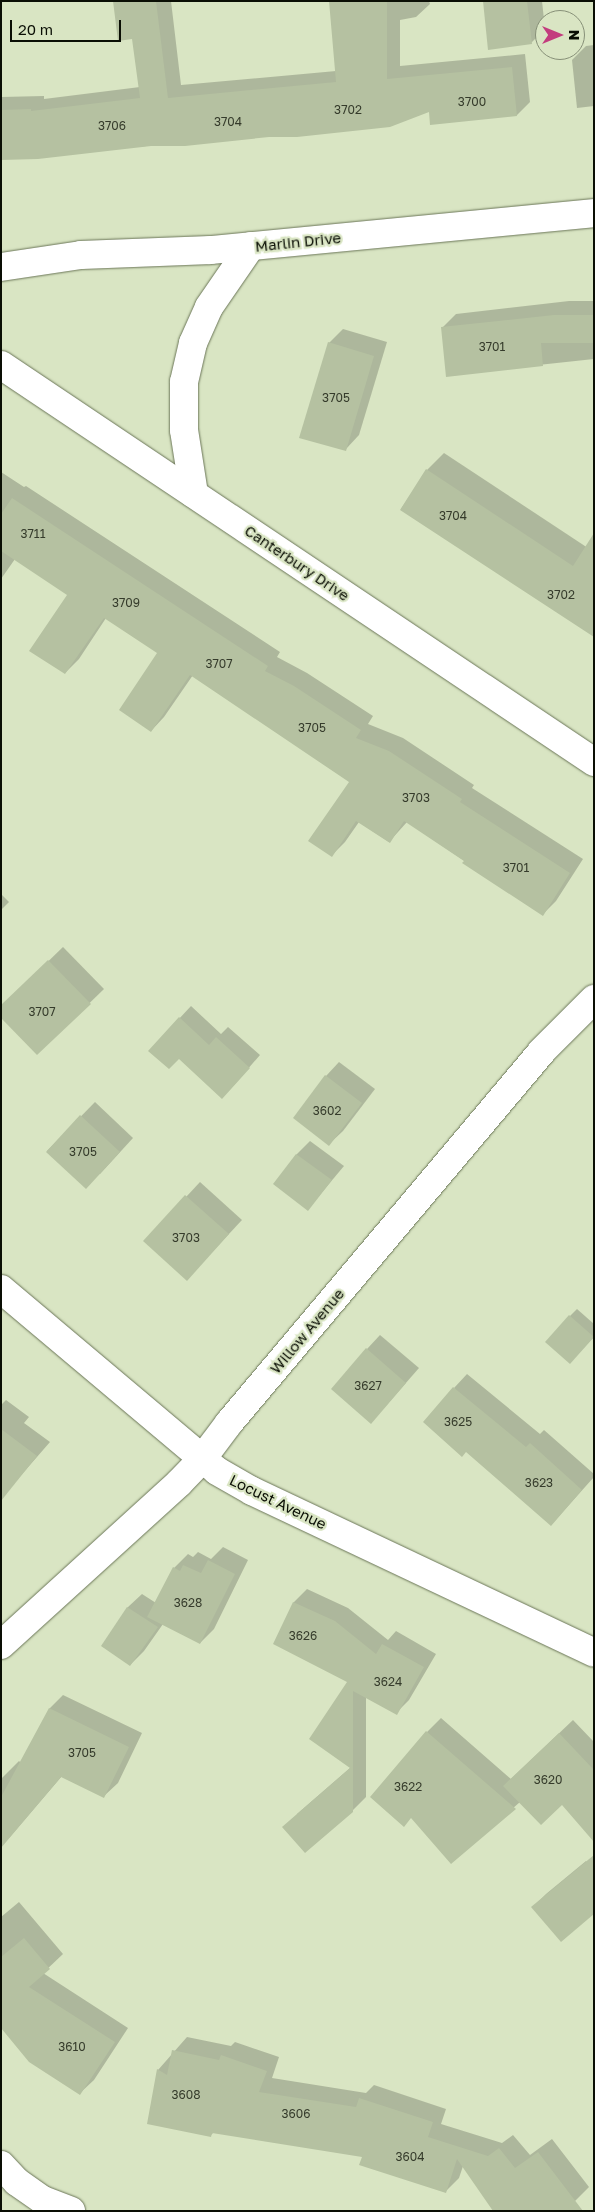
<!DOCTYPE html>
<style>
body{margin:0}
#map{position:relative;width:595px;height:2212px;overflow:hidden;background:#d9e5c3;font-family:"Golos Text",sans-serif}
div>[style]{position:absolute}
.shadow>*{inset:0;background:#0003}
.building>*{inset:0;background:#b5c1a1}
.roads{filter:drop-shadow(0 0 1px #6b7658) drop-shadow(0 0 1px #6b7658)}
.minor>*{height:28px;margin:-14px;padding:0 14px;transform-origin:14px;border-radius:14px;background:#fff}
span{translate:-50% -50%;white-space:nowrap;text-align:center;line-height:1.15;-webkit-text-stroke:4.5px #d9e5c3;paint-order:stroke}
.number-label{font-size:12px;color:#353b2b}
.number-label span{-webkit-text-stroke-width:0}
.street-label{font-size:15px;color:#0a0e04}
.frame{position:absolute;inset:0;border:2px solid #0a0e04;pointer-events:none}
.north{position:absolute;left:535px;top:10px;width:50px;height:50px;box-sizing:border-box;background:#d9e5c3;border:1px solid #868f77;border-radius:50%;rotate:90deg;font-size:14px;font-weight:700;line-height:20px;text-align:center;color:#0a0e04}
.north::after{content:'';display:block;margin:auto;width:18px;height:22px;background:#c33d7e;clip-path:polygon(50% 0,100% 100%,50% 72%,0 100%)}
.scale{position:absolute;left:10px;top:20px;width:111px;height:22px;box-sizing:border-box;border:2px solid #0a0e04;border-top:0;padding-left:6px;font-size:15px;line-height:18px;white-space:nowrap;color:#0a0e04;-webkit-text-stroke:4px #d9e5c3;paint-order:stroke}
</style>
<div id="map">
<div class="shadow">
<div style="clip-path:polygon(114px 1px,171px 1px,181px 85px,336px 71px,330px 1px,429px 1px,430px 4px,416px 17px,400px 20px,400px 66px,525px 54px,530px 102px,517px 115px,430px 110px,269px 136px,1px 158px,1px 97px,44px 96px,44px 99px,140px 87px,133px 38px)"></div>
<div style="clip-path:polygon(484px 1px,542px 1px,545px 29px,531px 43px)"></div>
<div style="clip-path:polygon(594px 45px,594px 106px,577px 108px,572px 60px,586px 46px)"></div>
<div style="clip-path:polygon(569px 301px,594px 301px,594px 359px,447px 375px,442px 328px,456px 314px)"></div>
<div style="clip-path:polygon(343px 329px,387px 342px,359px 435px,346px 449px,329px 343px)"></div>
<div style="clip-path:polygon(444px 453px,594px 552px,578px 625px,401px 509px,427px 470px)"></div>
<div style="clip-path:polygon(1px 472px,24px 487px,26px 486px,280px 652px,277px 657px,307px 673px,373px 716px,368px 724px,403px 738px,474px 785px,472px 788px,583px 859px,556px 901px,543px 914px,407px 822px,389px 842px,359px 822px,345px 842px,332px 855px,350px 782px,193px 675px,164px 717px,151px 731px,159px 653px,106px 618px,79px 659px,65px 673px,69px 595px,15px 559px,1px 579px)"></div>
<div style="clip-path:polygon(1px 894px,9px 902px,1px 910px)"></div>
<div style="clip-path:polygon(63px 947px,104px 989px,37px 1054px,1px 1007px)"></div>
<div style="clip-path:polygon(191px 1006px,221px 1034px,228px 1027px,260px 1055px,234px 1085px,179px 1058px,149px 1051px)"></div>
<div style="clip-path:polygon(339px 1062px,375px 1089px,343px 1131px,329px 1144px,326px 1076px)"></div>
<div style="clip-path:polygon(95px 1102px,133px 1138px,100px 1174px,47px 1151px)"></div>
<div style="clip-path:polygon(310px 1141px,344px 1166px,308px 1209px,274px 1184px,297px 1154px)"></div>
<div style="clip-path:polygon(200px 1182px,242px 1220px,200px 1265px,145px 1241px)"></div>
<div style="clip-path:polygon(577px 1309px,594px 1324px,594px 1337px,577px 1355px,570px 1316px)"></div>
<div style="clip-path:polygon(380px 1335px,419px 1368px,384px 1408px,367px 1349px)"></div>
<div style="clip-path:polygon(467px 1374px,540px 1434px,544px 1430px,594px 1474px,594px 1477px,551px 1525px,454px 1388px)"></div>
<div style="clip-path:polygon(6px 1400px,29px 1417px,24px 1423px,50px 1442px,3px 1496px,1px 1405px)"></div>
<div style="clip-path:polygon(223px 1547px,248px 1560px,214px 1629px,200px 1643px,163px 1624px,144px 1651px,130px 1665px,102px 1646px,128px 1607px,142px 1594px,156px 1603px,174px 1568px,188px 1554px,193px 1557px,198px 1552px,211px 1559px)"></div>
<div style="clip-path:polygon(307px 1589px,348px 1608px,388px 1640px,396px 1631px,436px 1654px,409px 1700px,396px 1713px,366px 1697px,366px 1797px,352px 1811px,297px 1814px,350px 1768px,349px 1682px,275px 1643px,294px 1602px)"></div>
<div style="clip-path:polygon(63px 1695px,142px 1733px,118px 1783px,104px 1796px,62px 1776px,9px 1838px,1px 1831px,1px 1779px,19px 1761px,21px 1763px,50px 1708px)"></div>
<div style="clip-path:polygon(441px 1718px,511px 1779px,573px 1720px,594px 1742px,594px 1840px,562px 1804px,520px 1802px,451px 1862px,427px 1732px)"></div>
<div style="clip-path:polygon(586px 1861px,594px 1870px,533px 1907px,546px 1894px)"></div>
<div style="clip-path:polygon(19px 1902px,63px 1954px,43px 1973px,128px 2028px,94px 2080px,80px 2093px,1px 2027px,1px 1917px)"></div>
<div style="clip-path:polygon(187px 2037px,231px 2046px,235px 2042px,279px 2057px,272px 2078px,366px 2093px,374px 2085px,446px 2109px,441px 2124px,502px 2143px,513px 2135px,530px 2155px,552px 2139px,589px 2187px,575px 2201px,463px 2166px,459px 2178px,446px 2191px,364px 2156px,214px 2132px,210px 2136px,148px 2123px,158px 2070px)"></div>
</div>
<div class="building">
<div style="clip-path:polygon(113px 1px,156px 1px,168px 98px,336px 82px,329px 1px,387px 1px,387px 79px,512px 67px,517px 116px,430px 125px,429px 112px,390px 127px,297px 137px,269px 137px,185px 146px,151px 146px,38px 159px,1px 160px,1px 110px,31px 109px,31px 111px,140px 98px,132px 39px,118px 41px)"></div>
<div style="clip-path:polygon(483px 1px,527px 1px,532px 44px,488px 50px)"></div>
<div style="clip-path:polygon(554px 315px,594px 315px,594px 343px,541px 343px,543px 366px,446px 377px,441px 327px)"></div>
<div style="clip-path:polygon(328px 342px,374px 356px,346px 451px,299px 438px)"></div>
<div style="clip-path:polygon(426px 469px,573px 566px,594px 533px,594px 637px,400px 510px)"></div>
<div style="clip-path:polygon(12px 498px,268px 666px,265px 671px,294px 686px,361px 730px,356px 738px,389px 751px,462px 799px,460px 802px,570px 873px,543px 916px,462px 863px,464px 861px,404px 821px,390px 843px,356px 821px,332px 857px,308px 841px,349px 782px,190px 675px,151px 732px,119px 710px,157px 653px,104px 618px,65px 674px,29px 651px,67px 595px,1px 551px,1px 514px)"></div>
<div style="clip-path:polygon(48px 960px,91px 1004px,37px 1055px,1px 1018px,1px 1005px)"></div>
<div style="clip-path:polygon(179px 1017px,209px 1045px,216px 1037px,250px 1068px,222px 1099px,179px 1059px,169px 1069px,148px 1051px)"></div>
<div style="clip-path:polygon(325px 1075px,362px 1103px,329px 1146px,293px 1118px)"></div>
<div style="clip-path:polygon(80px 1115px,120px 1152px,86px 1189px,46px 1152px)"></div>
<div style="clip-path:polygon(296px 1154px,332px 1180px,308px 1211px,273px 1184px)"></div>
<div style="clip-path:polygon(185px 1195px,229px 1234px,187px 1281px,143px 1241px)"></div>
<div style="clip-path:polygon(569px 1315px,594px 1337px,570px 1364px,545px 1342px)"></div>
<div style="clip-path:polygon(366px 1348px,406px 1383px,371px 1424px,331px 1389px)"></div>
<div style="clip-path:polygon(453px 1387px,526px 1447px,530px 1443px,582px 1490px,551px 1526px,466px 1452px,462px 1457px,423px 1422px)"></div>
<div style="clip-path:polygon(1px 1429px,37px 1456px,1px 1501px)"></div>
<div style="clip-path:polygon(208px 1560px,235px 1574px,200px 1644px,147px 1617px,173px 1567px,180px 1571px,183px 1565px,201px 1573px)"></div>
<div style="clip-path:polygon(293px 1602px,335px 1621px,376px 1654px,382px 1644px,424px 1667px,397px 1715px,353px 1691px,353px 1812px,305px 1853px,282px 1827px,350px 1768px,309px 1739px,347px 1682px,273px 1644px)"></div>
<div style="clip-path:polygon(127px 1607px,158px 1627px,130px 1666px,101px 1646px)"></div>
<div style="clip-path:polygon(49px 1708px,129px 1747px,104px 1798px,61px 1777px,1px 1848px,1px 1797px)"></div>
<div style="clip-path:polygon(426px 1731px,516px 1809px,451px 1864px,411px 1818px,404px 1827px,370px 1797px)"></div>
<div style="clip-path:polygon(559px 1733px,594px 1770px,594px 1842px,562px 1805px,541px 1825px,503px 1786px)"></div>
<div style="clip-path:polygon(594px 1855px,594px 1914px,561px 1942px,531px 1907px)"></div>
<div style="clip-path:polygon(24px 1938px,50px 1969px,29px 1987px,115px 2042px,80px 2095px,29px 2062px,1px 2028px,1px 1957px)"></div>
<div style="clip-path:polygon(172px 2050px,219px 2060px,221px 2055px,267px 2071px,259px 2092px,356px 2107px,359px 2098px,433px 2122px,428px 2137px,488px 2156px,499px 2148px,515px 2168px,538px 2152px,583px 2211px,493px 2211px,457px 2159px,446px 2193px,359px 2165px,362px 2157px,212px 2133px,211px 2137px,147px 2124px,157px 2069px,167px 2075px)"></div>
</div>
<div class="roads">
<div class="minor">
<div style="left:1px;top:267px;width:81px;rotate:-8.5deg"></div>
<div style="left:81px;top:255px;width:130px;rotate:-2.2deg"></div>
<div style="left:211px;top:250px;width:385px;rotate:-5.5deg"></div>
<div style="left:1px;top:365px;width:714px;rotate:33.8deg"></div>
<div style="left:194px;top:494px;width:65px;rotate:-98.9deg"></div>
<div style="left:184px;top:430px;width:48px;rotate:-90deg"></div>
<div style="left:184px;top:382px;width:40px;rotate:-77deg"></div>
<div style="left:193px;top:343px;width:39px;rotate:-66deg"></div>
<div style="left:209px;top:307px;width:74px;rotate:-55.5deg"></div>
<div style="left:1px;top:1289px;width:282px;rotate:40.1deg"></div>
<div style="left:217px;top:1471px;width:40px;rotate:29.7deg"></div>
<div style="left:252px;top:1491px;width:378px;rotate:25.3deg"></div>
<div style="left:1px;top:1645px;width:241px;rotate:-42.3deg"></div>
<div style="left:179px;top:1483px;width:33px;rotate:-46deg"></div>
<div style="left:202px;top:1459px;width:45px;rotate:-53.1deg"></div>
<div style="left:229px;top:1423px;width:485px;rotate:-49.9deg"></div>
<div style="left:541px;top:1052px;width:75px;rotate:-45deg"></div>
<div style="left:1px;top:2165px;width:23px;rotate:47deg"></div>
<div style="left:17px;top:2182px;width:32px;rotate:35deg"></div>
<div style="left:43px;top:2200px;width:30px;rotate:21deg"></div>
</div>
</div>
<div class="number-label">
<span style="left:472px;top:102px">3700</span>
<span style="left:348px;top:110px">3702</span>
<span style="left:228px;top:122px">3704</span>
<span style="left:112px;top:126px">3706</span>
<span style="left:492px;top:347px">3701</span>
<span style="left:336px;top:398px">3705</span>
<span style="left:453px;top:516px">3704</span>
<span style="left:33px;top:534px">3711</span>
<span style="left:561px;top:595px">3702</span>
<span style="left:126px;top:603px">3709</span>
<span style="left:219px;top:664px">3707</span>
<span style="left:312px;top:728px">3705</span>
<span style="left:416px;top:798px">3703</span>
<span style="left:516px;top:868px">3701</span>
<span style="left:42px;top:1012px">3707</span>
<span style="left:327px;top:1111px">3602</span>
<span style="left:83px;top:1152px">3705</span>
<span style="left:186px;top:1238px">3703</span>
<span style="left:368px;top:1386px">3627</span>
<span style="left:458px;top:1422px">3625</span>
<span style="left:539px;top:1483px">3623</span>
<span style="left:188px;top:1603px">3628</span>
<span style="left:303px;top:1636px">3626</span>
<span style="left:388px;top:1682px">3624</span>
<span style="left:82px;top:1753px">3705</span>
<span style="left:548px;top:1780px">3620</span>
<span style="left:408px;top:1787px">3622</span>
<span style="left:72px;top:2047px">3610</span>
<span style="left:186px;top:2095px">3608</span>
<span style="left:296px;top:2114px">3606</span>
<span style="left:410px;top:2157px">3604</span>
</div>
<div class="street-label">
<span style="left:298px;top:242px;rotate:-6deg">Marlin Drive</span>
<span style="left:297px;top:563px;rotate:34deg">Canterbury Drive</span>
<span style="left:307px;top:1331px;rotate:-50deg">Willow Avenue</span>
<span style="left:278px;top:1502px;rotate:26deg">Locust Avenue</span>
</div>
<div class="frame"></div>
<div class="north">N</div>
<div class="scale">20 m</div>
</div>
